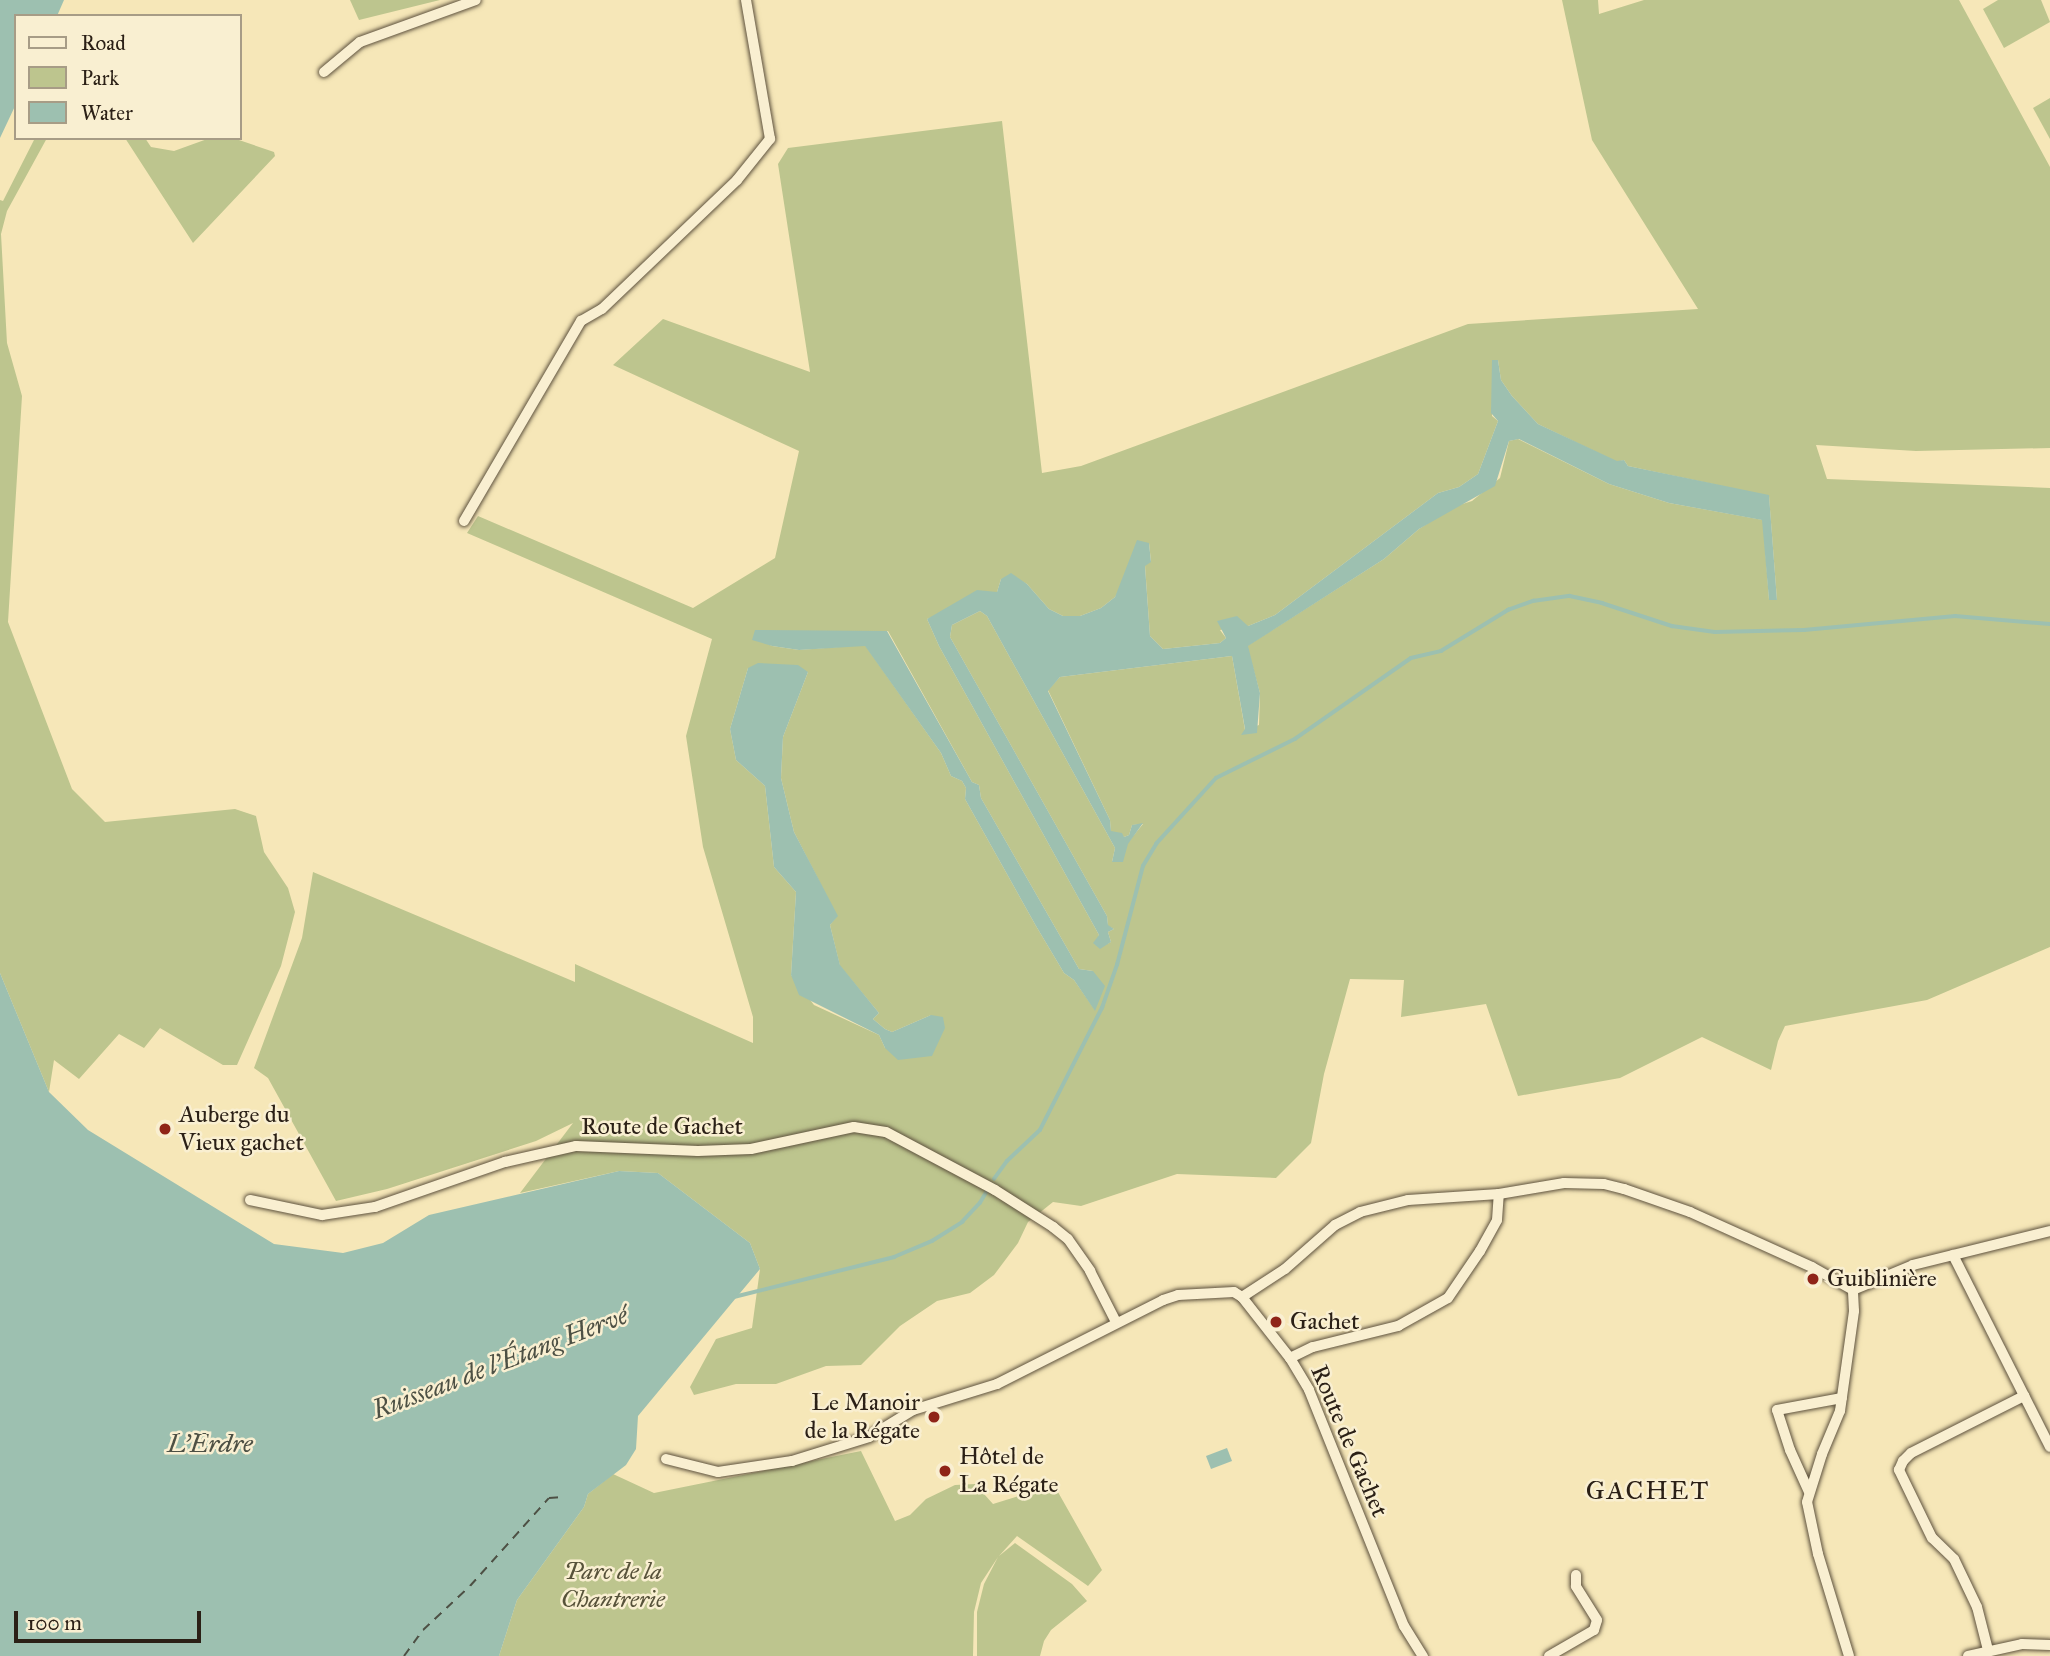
<!DOCTYPE html>
<meta charset="utf-8">
<style>
body{margin:0}
#map{position:relative;width:2050px;height:1656px;overflow:hidden;background:#f6e7b8;font-family:"IM FELL Great Primer",serif}
div>[style]{position:absolute}
.green>*{inset:0;background:#bdc58e}
.water>*{inset:0;background:#9dc0b0}
.stream>*{height:3.5px;margin:-1.75px;padding:0 1.75px;transform-origin:1.75px;border-radius:1.75px;background:#9dc0b0}
.ferry>*{height:2px;margin-top:-1px;transform-origin:0;background:repeating-linear-gradient(90deg,#4d5044 0 9px,transparent 0 16px)}
.roads{filter:drop-shadow(0 0 2px #5e523e) drop-shadow(0 0 2px #5e523e)}
.minor>*{height:10px;margin:-5px;padding:0 5px;transform-origin:5px;border-radius:5px;background:#f9efd1}
.dots>*{width:19px;height:19px;translate:-50% -50%;box-sizing:border-box;border:4px solid #f9efd1;border-radius:50%}
span{translate:-50% -50%;white-space:nowrap;text-align:center;line-height:1.15;-webkit-text-stroke:5px #f9efd1;paint-order:stroke}
.poi-label{font-size:24px;color:#2b2016}
.left{translate:0 -50%;text-align:left}
.right{translate:-100% -50%;text-align:right}
.street-label{font-size:24px;color:#2b2016}
.park-label{font-size:24px;color:#57523a;font-style:italic}
.water-label{font-size:26px;color:#4d5044;font-style:italic}
.neighbourhood-label{font-size:26px;color:#2b2016;letter-spacing:2px}
.legend{position:absolute;left:14px;top:14px;width:228px;height:126px;box-sizing:border-box;background:#f9efd1;border:2px solid #a79c86;margin:0;padding:9px 12px;list-style:none;font-size:21px;color:#2b2016}
.legend li{display:flex;align-items:center;gap:14px;height:35px}
.legend b{width:35px;border:2px solid #a79c86}
.scale{position:absolute;left:14px;top:1611px;width:187px;height:32px;box-sizing:border-box;border:4px solid #2b2016;border-top:0;padding-left:9px;font-size:21px;line-height:24px;white-space:nowrap;color:#2b2016;-webkit-text-stroke:5px #f9efd1;paint-order:stroke}
</style>
<div id="map">
<div class="green">
<div style="clip-path:polygon(350px 0,440px 0,359px 20px)"></div>
<div style="clip-path:polygon(evenodd,1562px 0,1598px 0,1599px 14px,1644px 0,1959px 0,2050px 167px,2050px 448px,1916px 451px,1816px 445px,1827px 479px,2050px 488px,2050px 947px,1927px 1000px,1785px 1026px,1778px 1041px,1771px 1070px,1702px 1037px,1620px 1078px,1518px 1096px,1486px 1004px,1401px 1017px,1404px 980px,1350px 979px,1324px 1074px,1311px 1143px,1276px 1178px,1177px 1174px,1081px 1206px,1053px 1202px,1028px 1222px,1018px 1243px,994px 1275px,970px 1293px,937px 1301px,900px 1326px,861px 1365px,826px 1366px,776px 1384px,736px 1384px,694px 1395px,690px 1387px,716px 1339px,752px 1328px,760px 1269px,750px 1243px,658px 1173px,619px 1171px,520px 1193px,573px 1123px,536px 1141px,387px 1189px,336px 1201px,268px 1078px,254px 1068px,302px 938px,313px 872px,575px 982px,575px 964px,753px 1043px,753px 1017px,703px 847px,686px 736px,712px 639px,467px 533px,478px 516px,693px 608px,775px 558px,799px 451px,613px 365px,663px 319px,810px 372px,778px 164px,788px 148px,1002px 121px,1042px 473px,1081px 466px,1468px 324px,1698px 309px,1592px 140px,1562px 0,1493px 360px,1498px 360px,1501px 380px,1512px 396px,1538px 424px,1617px 462px,1624px 460px,1628px 466px,1769px 496px,1777px 600px,1769px 600px,1763px 520px,1669px 503px,1609px 484px,1518px 439px,1509px 441px,1500px 478px,1472px 501px,1453px 507px,1419px 529px,1384px 559px,1247px 646px,1260px 693px,1259px 725px,1245px 730px,1232px 656px,1060px 677px,1048px 690px,1110px 820px,1111px 832px,1124px 837px,1129px 835px,1132px 825px,1143px 824px,1112px 862px,1115px 848px,987px 616px,980px 611px,952px 625px,950px 637px,1107px 916px,1108px 926px,1114px 929px,1108px 932px,1111px 942px,1107px 944px,1098px 938px,1099px 935px,939px 646px,927px 619px,997px 592px,1001px 579px,1015px 578px,1027px 584px,1049px 609px,1063px 616px,1080px 616px,1101px 608px,1115px 597px,1149px 543px,1151px 561px,1145px 565px,1150px 636px,1163px 649px,1220px 643px,1226px 638px,1220px 630px,1248px 626px,1275px 615px,1438px 493px,1459px 487px,1478px 474px,1498px 421px,1492px 416px,1493px 360px,1562px 0,888px 631px,972px 782px,979px 785px,981px 798px,1079px 969px,1093px 971px,1095px 1010px,1074px 980px,1064px 973px,1036px 926px,965px 799px,966px 788px,962px 781px,951px 776px,941px 753px,865px 645px,799px 650px,772px 646px,766px 643px,888px 631px,1562px 0,748px 668px,808px 672px,783px 737px,781px 778px,794px 832px,837px 916px,830px 925px,840px 966px,879px 1013px,873px 1019px,885px 1029px,892px 1032px,931px 1015px,885px 1048px,879px 1035px,814px 1005px,791px 975px,796px 892px,774px 867px,765px 786px,736px 760px,730px 729px,748px 668px)"></div>
<div style="clip-path:polygon(1998px 0,2041px 0,2050px 22px,2004px 48px,1983px 9px)"></div>
<div style="clip-path:polygon(2050px 98px,2050px 139px,2033px 108px)"></div>
<div style="clip-path:polygon(35px 138px,47px 138px,7px 211px,1px 234px,7px 343px,22px 396px,8px 622px,72px 789px,105px 822px,235px 809px,256px 816px,264px 852px,288px 888px,295px 912px,281px 966px,237px 1065px,223px 1065px,160px 1028px,144px 1048px,119px 1034px,79px 1079px,54px 1060px,49px 1092px,0 973px,0 200px,3px 201px)"></div>
<div style="clip-path:polygon(125px 138px,145px 138px,151px 147px,174px 151px,210px 138px,233px 138px,274px 152px,275px 156px,193px 243px)"></div>
<div style="clip-path:polygon(861px 1451px,895px 1521px,910px 1515px,926px 1499px,955px 1485px,975px 1484px,993px 1504px,1054px 1485px,1102px 1570px,1088px 1586px,1017px 1536px,999px 1556px,1015px 1543px,1072px 1584px,1087px 1601px,1051px 1630px,1044px 1641px,1040px 1656px,977px 1656px,977px 1612px,984px 1584px,998px 1557px,981px 1583px,974px 1612px,973px 1656px,499px 1656px,517px 1600px,584px 1507px,588px 1494px,613px 1474px,654px 1493px)"></div>
</div>
<div class="water">
<div style="clip-path:polygon(0 0,64px 0,57px 16px,16px 16px,16px 104px,0 138px)"></div>
<div style="clip-path:polygon(1492px 360px,1498px 360px,1501px 380px,1512px 396px,1538px 424px,1617px 461px,1624px 460px,1628px 466px,1769px 495px,1777px 600px,1769px 600px,1762px 520px,1669px 503px,1609px 484px,1519px 439px,1509px 441px,1495px 486px,1419px 529px,1384px 559px,1248px 646px,1260px 693px,1257px 733px,1241px 735px,1245px 729px,1232px 656px,1060px 677px,1048px 691px,1110px 820px,1111px 831px,1122px 833px,1124px 837px,1129px 835px,1132px 825px,1143px 823px,1128px 844px,1123px 862px,1112px 862px,1115px 848px,987px 616px,980px 611px,952px 625px,950px 637px,1107px 916px,1108px 925px,1114px 929px,1108px 932px,1111px 942px,1100px 949px,1093px 943px,1099px 935px,939px 646px,927px 619px,977px 590px,997px 592px,1001px 579px,1011px 573px,1027px 584px,1049px 609px,1063px 616px,1080px 616px,1101px 608px,1115px 597px,1137px 540px,1149px 543px,1151px 562px,1145px 566px,1150px 636px,1163px 649px,1220px 643px,1226px 638px,1217px 621px,1237px 616px,1248px 626px,1275px 615px,1438px 493px,1459px 487px,1478px 474px,1498px 421px,1491px 413px)"></div>
<div style="clip-path:polygon(755px 630px,887px 631px,972px 782px,979px 785px,981px 798px,1079px 969px,1093px 971px,1105px 986px,1095px 1011px,1074px 980px,1064px 973px,1036px 926px,965px 799px,966px 788px,962px 781px,951px 776px,941px 753px,865px 646px,799px 650px,772px 646px,752px 640px)"></div>
<div style="clip-path:polygon(758px 663px,798px 665px,808px 672px,783px 737px,781px 778px,794px 832px,838px 916px,830px 925px,840px 965px,879px 1013px,873px 1019px,885px 1029px,892px 1032px,931px 1015px,943px 1017px,945px 1028px,932px 1056px,898px 1060px,885px 1048px,879px 1035px,799px 995px,791px 975px,796px 892px,774px 867px,765px 786px,736px 760px,730px 729px,748px 668px)"></div>
<div style="clip-path:polygon(0 973px,49px 1092px,88px 1130px,274px 1244px,343px 1253px,383px 1243px,429px 1215px,619px 1171px,658px 1173px,750px 1243px,760px 1269px,638px 1416px,636px 1449px,626px 1465px,588px 1494px,584px 1507px,517px 1600px,499px 1656px,0 1656px)"></div>
<div style="clip-path:polygon(1227px 1448px,1232px 1461px,1211px 1469px,1206px 1456px)"></div>
</div>
<div class="stream">
<div style="left:994px;top:1179px;width:22px;rotate:-54deg"></div>
<div style="left:1007px;top:1161px;width:45px;rotate:-43.2deg"></div>
<div style="left:1040px;top:1130px;width:137px;rotate:-63.1deg"></div>
<div style="left:1102px;top:1008px;width:46px;rotate:-70.8deg"></div>
<div style="left:1117px;top:965px;width:102px;rotate:-75.3deg"></div>
<div style="left:1143px;top:866px;width:26px;rotate:-59deg"></div>
<div style="left:1156px;top:844px;width:89px;rotate:-47.7deg"></div>
<div style="left:1216px;top:778px;width:88px;rotate:-26.3deg"></div>
<div style="left:1295px;top:739px;width:141px;rotate:-34.9deg"></div>
<div style="left:1411px;top:658px;width:31px;rotate:-13deg"></div>
<div style="left:1441px;top:651px;width:79px;rotate:-31.5deg"></div>
<div style="left:1508px;top:610px;width:27px;rotate:-20deg"></div>
<div style="left:1533px;top:601px;width:37px;rotate:-8deg"></div>
<div style="left:1570px;top:596px;width:33px;rotate:12deg"></div>
<div style="left:1602px;top:603px;width:74px;rotate:18.2deg"></div>
<div style="left:1672px;top:626px;width:43px;rotate:7.9deg"></div>
<div style="left:1715px;top:632px;width:89px;rotate:-1.3deg"></div>
<div style="left:1804px;top:630px;width:152px;rotate:-5.3deg"></div>
<div style="left:1955px;top:616px;width:95px;rotate:4.8deg"></div>
<div style="left:734px;top:1297px;width:165px;rotate:-14deg"></div>
<div style="left:894px;top:1257px;width:41px;rotate:-22.8deg"></div>
<div style="left:932px;top:1241px;width:36px;rotate:-32deg"></div>
<div style="left:962px;top:1222px;width:26px;rotate:-47deg"></div>
<div style="left:980px;top:1203px;width:14px;rotate:-60deg"></div>
</div>
<div class="ferry">
<div style="left:404px;top:1656px;width:32px;rotate:-54deg"></div>
<div style="left:423px;top:1630px;width:64px;rotate:-43.1deg"></div>
<div style="left:470px;top:1586px;width:118px;rotate:-48.1deg"></div>
<div style="left:549px;top:1498px;width:14px;rotate:-4deg"></div>
</div>
<div class="roads">
<div class="minor">
<div style="left:324px;top:72px;width:47px;rotate:-39.8deg"></div>
<div style="left:360px;top:42px;width:123px;rotate:-19.9deg"></div>
<div style="left:464px;top:521px;width:232px;rotate:-59.7deg"></div>
<div style="left:581px;top:321px;width:24px;rotate:-30deg"></div>
<div style="left:602px;top:309px;width:187px;rotate:-43.7deg"></div>
<div style="left:737px;top:180px;width:53px;rotate:-51.2deg"></div>
<div style="left:770px;top:139px;width:141px;rotate:-99.8deg"></div>
<div style="left:250px;top:1200px;width:74px;rotate:11.8deg"></div>
<div style="left:322px;top:1215px;width:54px;rotate:-8.6deg"></div>
<div style="left:375px;top:1207px;width:138px;rotate:-19.1deg"></div>
<div style="left:505px;top:1162px;width:73px;rotate:-12.7deg"></div>
<div style="left:576px;top:1146px;width:122px;rotate:2.3deg"></div>
<div style="left:698px;top:1151px;width:53px;rotate:-2.2deg"></div>
<div style="left:751px;top:1149px;width:105px;rotate:-12.1deg"></div>
<div style="left:854px;top:1127px;width:32px;rotate:9deg"></div>
<div style="left:886px;top:1132px;width:123px;rotate:28deg"></div>
<div style="left:995px;top:1190px;width:69px;rotate:32.5deg"></div>
<div style="left:1053px;top:1227px;width:19px;rotate:39deg"></div>
<div style="left:1068px;top:1239px;width:39px;rotate:55deg"></div>
<div style="left:1090px;top:1271px;width:57px;rotate:63deg"></div>
<div style="left:1953px;top:1255px;width:215px;rotate:63.2deg"></div>
<div style="left:1242px;top:1297px;width:51px;rotate:-33.1deg"></div>
<div style="left:1285px;top:1269px;width:67px;rotate:-41.3deg"></div>
<div style="left:1335px;top:1225px;width:28px;rotate:-27deg"></div>
<div style="left:1360px;top:1212px;width:49px;rotate:-14deg"></div>
<div style="left:1408px;top:1200px;width:91px;rotate:-3.8deg"></div>
<div style="left:1499px;top:1194px;width:66px;rotate:-9.6deg"></div>
<div style="left:1564px;top:1183px;width:40px;rotate:1.4deg"></div>
<div style="left:1604px;top:1184px;width:21px;rotate:14deg"></div>
<div style="left:1624px;top:1189px;width:70px;rotate:19.2deg"></div>
<div style="left:1690px;top:1212px;width:134px;rotate:24.3deg"></div>
<div style="left:1812px;top:1267px;width:47px;rotate:29.3deg"></div>
<div style="left:1853px;top:1290px;width:65px;rotate:-22.6deg"></div>
<div style="left:1913px;top:1265px;width:141px;rotate:-13.9deg"></div>
<div style="left:1290px;top:1358px;width:25px;rotate:-26deg"></div>
<div style="left:1313px;top:1347px;width:88px;rotate:-13.9deg"></div>
<div style="left:1398px;top:1326px;width:57px;rotate:-29.2deg"></div>
<div style="left:1448px;top:1298px;width:57px;rotate:-55.8deg"></div>
<div style="left:1480px;top:1251px;width:35px;rotate:-61deg"></div>
<div style="left:1497px;top:1220px;width:26px;rotate:-86deg"></div>
<div style="left:666px;top:1459px;width:54px;rotate:14deg"></div>
<div style="left:718px;top:1472px;width:75px;rotate:-8.5deg"></div>
<div style="left:792px;top:1461px;width:81px;rotate:-17.3deg"></div>
<div style="left:869px;top:1437px;width:52px;rotate:-31.5deg"></div>
<div style="left:913px;top:1410px;width:88px;rotate:-17.2deg"></div>
<div style="left:997px;top:1384px;width:186px;rotate:-26.8deg"></div>
<div style="left:1163px;top:1300px;width:16px;rotate:-18deg"></div>
<div style="left:1178px;top:1295px;width:56px;rotate:-3.1deg"></div>
<div style="left:1234px;top:1292px;width:9px;rotate:32deg"></div>
<div style="left:1242px;top:1297px;width:78px;rotate:51.8deg"></div>
<div style="left:1290px;top:1358px;width:37px;rotate:59deg"></div>
<div style="left:1309px;top:1390px;width:254px;rotate:68.1deg"></div>
<div style="left:1404px;top:1626px;width:36px;rotate:58deg"></div>
<div style="left:1809px;top:1492px;width:46px;rotate:-114.3deg"></div>
<div style="left:1790px;top:1450px;width:42px;rotate:-108deg"></div>
<div style="left:1777px;top:1410px;width:66px;rotate:-10.5deg"></div>
<div style="left:1988px;top:1650px;width:44px;rotate:-104.3deg"></div>
<div style="left:1977px;top:1607px;width:53px;rotate:-115.6deg"></div>
<div style="left:1954px;top:1559px;width:30px;rotate:-136deg"></div>
<div style="left:1932px;top:1538px;width:76px;rotate:-115.9deg"></div>
<div style="left:1899px;top:1470px;width:10px;rotate:-66deg"></div>
<div style="left:1903px;top:1461px;width:11px;rotate:-45deg"></div>
<div style="left:1911px;top:1453px;width:127px;rotate:-26.8deg"></div>
<div style="left:1549px;top:1656px;width:52px;rotate:-30deg"></div>
<div style="left:1594px;top:1630px;width:10px;rotate:-73deg"></div>
<div style="left:1597px;top:1620px;width:40px;rotate:-122deg"></div>
<div style="left:1576px;top:1586px;width:11px;rotate:-90deg"></div>
<div style="left:1849px;top:1656px;width:107px;rotate:-106.9deg"></div>
<div style="left:1818px;top:1554px;width:53px;rotate:-101.9deg"></div>
<div style="left:1807px;top:1502px;width:50px;rotate:-72.6deg"></div>
<div style="left:1822px;top:1454px;width:47px;rotate:-67.3deg"></div>
<div style="left:1840px;top:1411px;width:101px;rotate:-82deg"></div>
<div style="left:1854px;top:1311px;width:21px;rotate:-93deg"></div>
<div style="left:1968px;top:1656px;width:55px;rotate:-12.5deg"></div>
<div style="left:2022px;top:1644px;width:28px;rotate:2deg"></div>
</div>
</div>
<div class="dots">
<div style="left:165px;top:1129px;background:#8f2418"></div>
<div style="left:1813px;top:1279px;background:#8f2418"></div>
<div style="left:1276px;top:1322px;background:#8f2418"></div>
<div style="left:934px;top:1417px;background:#8f2418"></div>
<div style="left:945px;top:1471px;background:#8f2418"></div>
</div>
<div class="poi-label">
<span class="left" style="left:179px;top:1129px">Auberge du<br>Vieux gachet</span>
<span class="left" style="left:1827px;top:1279px">Guiblinière</span>
<span class="left" style="left:1290px;top:1322px">Gachet</span>
<span class="right" style="left:920px;top:1417px">Le Manoir<br>de la Régate</span>
<span class="left" style="left:959px;top:1471px">Hôtel de<br>La Régate</span>
</div>
<div class="street-label">
<span style="left:662px;top:1127px">Route de Gachet</span>
<span style="left:1349px;top:1441px;rotate:67deg">Route de Gachet</span>
</div>
<div class="park-label">
<span style="left:613px;top:1586px">Parc de la<br>Chantrerie</span>
</div>
<div class="water-label">
<span style="left:500px;top:1363px;rotate:-21deg">Ruisseau de l'Étang Hervé</span>
<span style="left:210px;top:1444px">L'Erdre</span>
</div>
<div class="neighbourhood-label">
<span style="left:1648px;top:1491px">GACHET</span>
</div>
<ul class="legend">
<li><b style="height:9px;background:#f9efd1"></b>Road</li>
<li><b style="height:19px;background:#bdc58e"></b>Park</li>
<li><b style="height:19px;background:#9dc0b0"></b>Water</li>
</ul>
<div class="scale">100 m</div>
</div>
